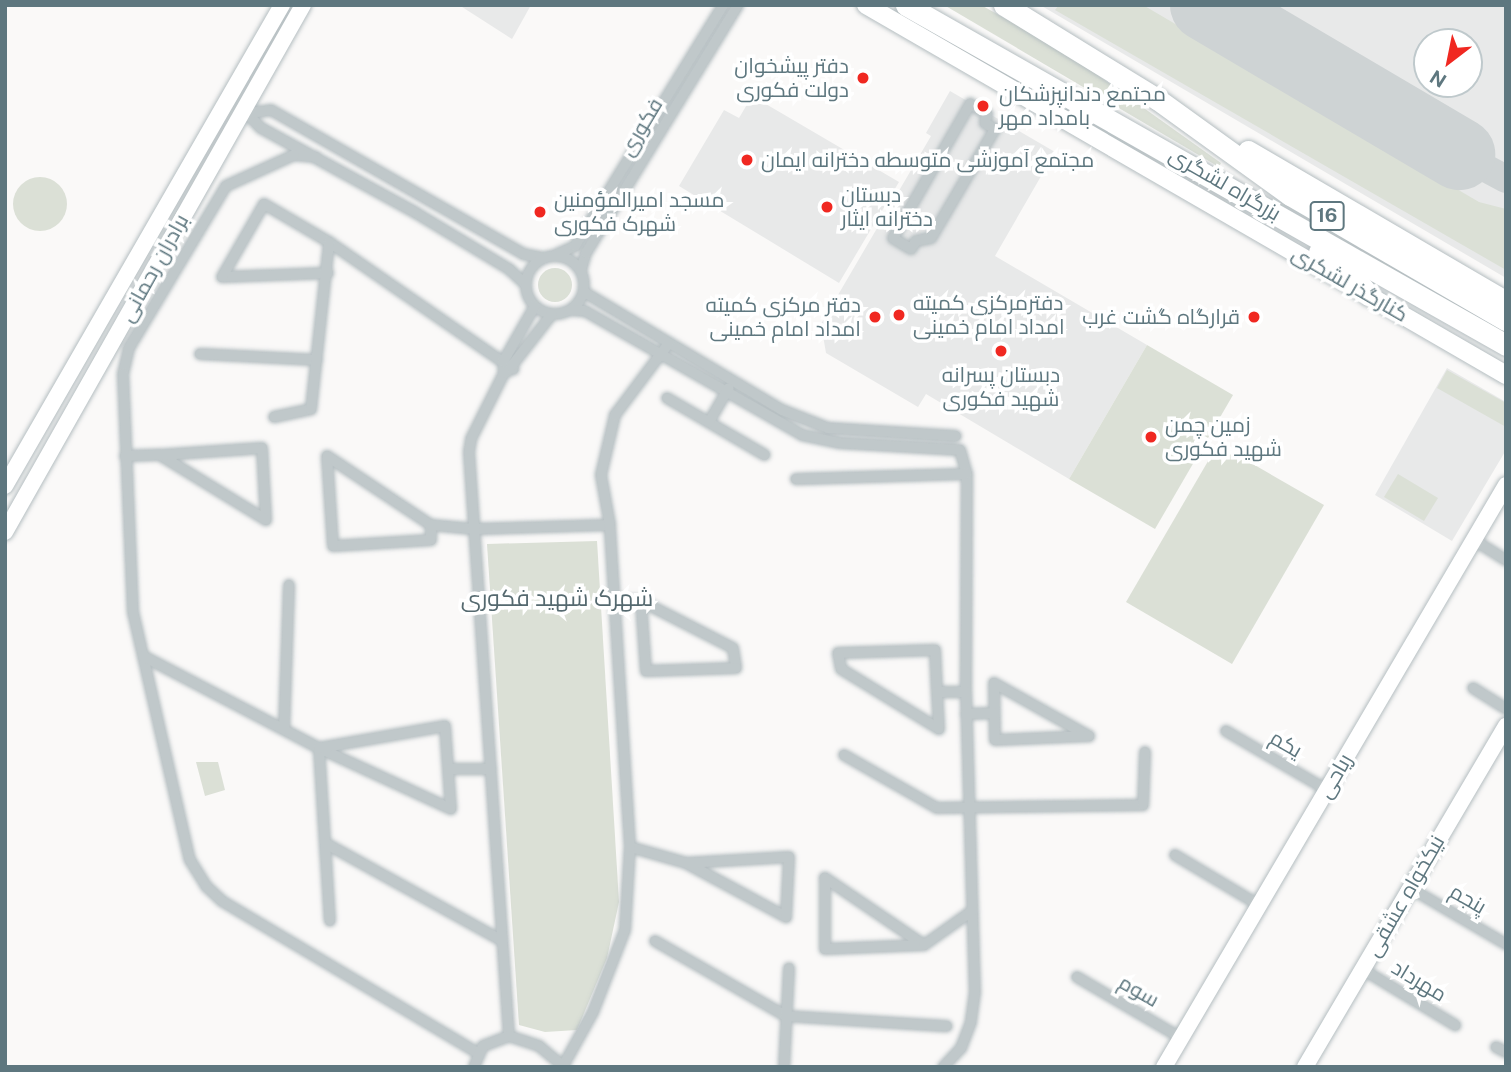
<!DOCTYPE html>
<meta charset="utf-8">
<style>
body{margin:0}
#map{position:relative;width:1511px;height:1072px;overflow:hidden;background:#faf9f8;font-family:"Public Sans",Cairo,sans-serif}
div>[style]{position:absolute}
.built>*{inset:0;background:#e8e9e9}
.green>*{inset:0;background:#dbe0d6}
.round{border-radius:50%}
.taxiway>*{height:28px;margin:-14px;padding:0 14px;transform-origin:14px;border-radius:14px;background:#ced3d4}
.runway>*{height:72px;margin:-36px;padding:0 36px;transform-origin:36px;border-radius:36px;background:#ced3d4}
.roads{filter:drop-shadow(0 0 2px #b5bec1) drop-shadow(0 0 2px #b5bec1)}
.street>*{height:10px;margin:-5px;padding:0 5px;transform-origin:5px;border-radius:5px;background:#c0c8ca}
.street>.ring{margin:-5px;padding:0;box-sizing:content-box;background:none;border:10px solid #c0c8ca;border-radius:50%}
.secondary>*{height:16px;margin:-8px;padding:0 8px;transform-origin:8px;border-radius:8px;background:#fff}
.primary>*{height:18px;margin:-9px;padding:0 9px;transform-origin:9px;border-radius:9px;background:#fff}
.highway>*{height:21px;margin:-10.5px;padding:0 10.5px;transform-origin:10.5px;border-radius:10.5px;background:#fff}
.dots>*{width:19px;height:19px;translate:-50% -50%;box-sizing:border-box;border:4px solid #fff;border-radius:50%}
span{translate:-50% -50%;white-space:nowrap;text-align:center;line-height:1.15;-webkit-text-stroke:7px #fff;paint-order:stroke}
.shield-label span{padding:2px 5px;background:#fff;border:2px solid;border-radius:5px;-webkit-text-stroke-width:0}
.shield-label{font-size:19px;color:#5e777f;font-weight:700}
.poi-label{font-size:21px;color:#5e777f}
.right{translate:-100% -50%;text-align:right}
.left{translate:0 -50%;text-align:left}
.street-label{font-size:21px;color:#5e777f}
.neighbourhood-label{font-size:23px;color:#55696f}
.frame{position:absolute;inset:0;border:7px solid #5e777f;pointer-events:none}
.north{position:absolute;left:1413px;top:28px;width:70px;height:70px;box-sizing:border-box;background:#fff;border:2px solid #bfc9cc;border-radius:50%;rotate:212deg;font-size:19px;font-weight:700;line-height:28px;text-align:center;color:#5e777f}
.north::after{content:'';display:block;margin:auto;width:24px;height:32px;background:#f02821;clip-path:polygon(50% 0,100% 100%,50% 72%,0 100%)}
</style>
<div id="map">
<div class="built">
<div style="clip-path:polygon(459px 5px,531px 5px,512px 39px)"></div>
<div style="clip-path:polygon(evenodd,1040px 5px,1506px 5px,1506px 278px,1040px 5px,1427px 42px,1469px 42px,1469px 84px,1427px 84px,1427px 42px)"></div>
<div style="clip-path:polygon(950px 91px,1055px 152px,995px 256px,1147px 345px,1069px 479px,926px 394px,918px 407px,826px 353px,821px 324px,931px 136px,926px 133px)"></div>
<div style="clip-path:polygon(752px 96px,899px 182px,839px 283px,679px 186px,724px 110px,739px 118px)"></div>
<div style="clip-path:polygon(1447px 368px,1506px 402px,1506px 450px,1452px 541px,1375px 495px)"></div>
</div>
<div class="green">
<div style="clip-path:polygon(944px 5px,981px 5px,1068px 54px,1221px 163px,1219px 167px)"></div>
<div style="clip-path:polygon(1059px 5px,1143px 5px,1479px 202px,1506px 209px,1506px 270px,1055px 10px)"></div>
<div class="round" style="left:13px;top:177px;width:54px;height:54px"></div>
<div class="round" style="left:538px;top:268px;width:34px;height:34px"></div>
<div style="clip-path:polygon(1147px 345px,1233px 395px,1155px 529px,1069px 479px)"></div>
<div style="clip-path:polygon(1447px 370px,1506px 403px,1506px 427px,1437px 388px)"></div>
<div style="clip-path:polygon(1218px 444px,1324px 505px,1232px 664px,1126px 602px)"></div>
<div style="clip-path:polygon(1398px 474px,1438px 498px,1424px 521px,1384px 497px)"></div>
<div style="clip-path:polygon(597px 541px,619px 902px,607px 958px,577px 1030px,545px 1032px,519px 1025px,487px 544px)"></div>
<div style="clip-path:polygon(196px 762px,218px 762px,225px 790px,205px 796px)"></div>
</div>
<div class="taxiway">
<div style="left:1459px;top:154px;width:53px;rotate:28deg"></div>
</div>
<div class="runway">
<div style="left:1206px;top:5px;width:294px;rotate:30.5deg"></div>
</div>
<div class="roads">
<div class="street">
<div style="left:970px;top:104px;width:20px;rotate:30deg"></div>
<div style="left:987px;top:114px;width:9px;rotate:103deg"></div>
<div style="left:985px;top:123px;width:12px;rotate:31deg"></div>
<div style="left:995px;top:129px;width:126px;rotate:120.4deg"></div>
<div style="left:931px;top:238px;width:15px;rotate:169deg"></div>
<div style="left:916px;top:241px;width:9px;rotate:122deg"></div>
<div style="left:911px;top:249px;width:21px;rotate:-149deg"></div>
<div style="left:893px;top:238px;width:155px;rotate:-60.1deg"></div>
<div style="left:243px;top:109px;width:26px;rotate:47deg"></div>
<div style="left:261px;top:128px;width:177px;rotate:28.7deg"></div>
<div style="left:416px;top:213px;width:109px;rotate:31.1deg"></div>
<div style="left:509px;top:269px;width:23px;rotate:43deg"></div>
<div style="left:250px;top:113px;width:21px;rotate:-8deg"></div>
<div style="left:271px;top:110px;width:290px;rotate:29.7deg"></div>
<div style="left:523px;top:254px;width:21px;rotate:11deg"></div>
<div style="left:316px;top:157px;width:22px;rotate:-175deg"></div>
<div style="left:294px;top:155px;width:75px;rotate:155.5deg"></div>
<div style="left:226px;top:186px;width:189px;rotate:120.9deg"></div>
<div style="left:129px;top:348px;width:27px;rotate:103deg"></div>
<div style="left:123px;top:374px;width:238px;rotate:87.6deg"></div>
<div style="left:133px;top:612px;width:254px;rotate:77.1deg"></div>
<div style="left:190px;top:860px;width:31px;rotate:58deg"></div>
<div style="left:206px;top:886px;width:22px;rotate:43deg"></div>
<div style="left:222px;top:901px;width:298px;rotate:30.7deg"></div>
<div style="left:555px;top:255px;width:22px;rotate:-24deg"></div>
<div style="left:575px;top:246px;width:283px;rotate:-58.4deg"></div>
<div class="ring" style="left:526px;top:256px;width:48px;height:48px"></div>
<div style="left:581px;top:270px;width:18px;rotate:-74deg"></div>
<div style="left:586px;top:253px;width:291px;rotate:-58.5deg"></div>
<div style="left:328px;top:273px;width:106px;rotate:177.8deg"></div>
<div style="left:222px;top:277px;width:84px;rotate:-60.1deg"></div>
<div style="left:264px;top:204px;width:75px;rotate:30.3deg"></div>
<div style="left:329px;top:242px;width:224px;rotate:34.6deg"></div>
<div style="left:584px;top:292px;width:230px;rotate:30.8deg"></div>
<div style="left:782px;top:410px;width:49px;rotate:21.4deg"></div>
<div style="left:828px;top:428px;width:128px;rotate:3.6deg"></div>
<div style="left:571px;top:310px;width:14px;rotate:4deg"></div>
<div style="left:585px;top:311px;width:250px;rotate:29.7deg"></div>
<div style="left:802px;top:435px;width:39px;rotate:12deg"></div>
<div style="left:840px;top:443px;width:120px;rotate:3.3deg"></div>
<div style="left:960px;top:450px;width:25px;rotate:74deg"></div>
<div style="left:967px;top:474px;width:218px;rotate:90.3deg"></div>
<div style="left:966px;top:692px;width:300px;rotate:88.3deg"></div>
<div style="left:975px;top:992px;width:30px;rotate:98deg"></div>
<div style="left:971px;top:1022px;width:28px;rotate:111deg"></div>
<div style="left:961px;top:1048px;width:26px;rotate:133deg"></div>
<div style="left:200px;top:354px;width:117px;rotate:2.9deg"></div>
<div style="left:507px;top:372px;width:73px;rotate:-52.2deg"></div>
<div style="left:667px;top:398px;width:113px;rotate:30.2deg"></div>
<div style="left:274px;top:417px;width:38px;rotate:-12deg"></div>
<div style="left:311px;top:409px;width:168px;rotate:-83.8deg"></div>
<div style="left:709px;top:422px;width:39px;rotate:-60deg"></div>
<div style="left:262px;top:448px;width:72px;rotate:86.8deg"></div>
<div style="left:266px;top:520px;width:124px;rotate:-148.5deg"></div>
<div style="left:160px;top:455px;width:102px;rotate:-3.9deg"></div>
<div style="left:125px;top:456px;width:35px;rotate:-2deg"></div>
<div style="left:796px;top:479px;width:171px;rotate:-1.7deg"></div>
<div style="left:431px;top:525px;width:15px;rotate:90deg"></div>
<div style="left:431px;top:540px;width:98px;rotate:176.5deg"></div>
<div style="left:333px;top:546px;width:90px;rotate:-93.8deg"></div>
<div style="left:327px;top:456px;width:125px;rotate:33.6deg"></div>
<div style="left:431px;top:525px;width:43px;rotate:5.3deg"></div>
<div style="left:474px;top:529px;width:136px;rotate:-1.7deg"></div>
<div style="left:1474px;top:540px;width:38px;rotate:32deg"></div>
<div style="left:614px;top:600px;width:27px;rotate:2deg"></div>
<div style="left:641px;top:601px;width:103px;rotate:27.1deg"></div>
<div style="left:733px;top:648px;width:20px;rotate:81deg"></div>
<div style="left:736px;top:668px;width:90px;rotate:178.1deg"></div>
<div style="left:646px;top:671px;width:70px;rotate:-94.1deg"></div>
<div style="left:143px;top:656px;width:199px;rotate:27.6deg"></div>
<div style="left:319px;top:748px;width:173px;rotate:86.4deg"></div>
<div style="left:994px;top:683px;width:109px;rotate:29.2deg"></div>
<div style="left:1089px;top:736px;width:94px;rotate:177.6deg"></div>
<div style="left:995px;top:740px;width:57px;rotate:-91deg"></div>
<div style="left:1473px;top:688px;width:39px;rotate:32deg"></div>
<div style="left:937px;top:692px;width:42px;rotate:-92.7deg"></div>
<div style="left:935px;top:650px;width:97px;rotate:178.2deg"></div>
<div style="left:838px;top:653px;width:16px;rotate:79deg"></div>
<div style="left:841px;top:669px;width:115px;rotate:31.5deg"></div>
<div style="left:939px;top:729px;width:37px;rotate:-93deg"></div>
<div style="left:937px;top:692px;width:29px"></div>
<div style="left:966px;top:714px;width:28px;rotate:-2deg"></div>
<div style="left:445px;top:726px;width:83px;rotate:85.9deg"></div>
<div style="left:451px;top:809px;width:145px;rotate:-155.2deg"></div>
<div style="left:319px;top:748px;width:128px;rotate:-9.9deg"></div>
<div style="left:284px;top:729px;width:144px;rotate:-88deg"></div>
<div style="left:1226px;top:731px;width:117px;rotate:30.3deg"></div>
<div style="left:844px;top:755px;width:107px;rotate:29.7deg"></div>
<div style="left:937px;top:808px;width:206px;rotate:-0.8deg"></div>
<div style="left:1143px;top:805px;width:53px;rotate:-87.8deg"></div>
<div style="left:450px;top:769px;width:41px"></div>
<div style="left:325px;top:843px;width:201px;rotate:28.9deg"></div>
<div style="left:630px;top:847px;width:58px;rotate:15.9deg"></div>
<div style="left:686px;top:863px;width:114px;rotate:28.4deg"></div>
<div style="left:786px;top:917px;width:60px;rotate:-87.1deg"></div>
<div style="left:789px;top:857px;width:103px;rotate:176.7deg"></div>
<div style="left:1175px;top:855px;width:98px;rotate:30.8deg"></div>
<div style="left:1410px;top:888px;width:111px;rotate:30.3deg"></div>
<div style="left:655px;top:941px;width:151px;rotate:29.8deg"></div>
<div style="left:786px;top:1016px;width:161px;rotate:3.6deg"></div>
<div style="left:924px;top:945px;width:120px;rotate:-145.9deg"></div>
<div style="left:825px;top:878px;width:71px;rotate:90deg"></div>
<div style="left:825px;top:949px;width:99px;rotate:-2.3deg"></div>
<div style="left:924px;top:945px;width:59px;rotate:-35.3deg"></div>
<div style="left:1362px;top:969px;width:109px;rotate:31.1deg"></div>
<div style="left:1077px;top:977px;width:121px;rotate:30.4deg"></div>
<div style="left:509px;top:1036px;width:585px;rotate:-93.92deg"></div>
<div style="left:469px;top:452px;width:13px;rotate:-81deg"></div>
<div style="left:471px;top:439px;width:74px;rotate:-63.4deg"></div>
<div style="left:504px;top:373px;width:11px;rotate:-95deg"></div>
<div style="left:503px;top:362px;width:64px;rotate:-60.3deg"></div>
<div style="left:1496px;top:1047px;width:11px;rotate:27deg"></div>
<div style="left:563px;top:1066px;width:62px;rotate:-60.9deg"></div>
<div style="left:593px;top:1012px;width:88px;rotate:-68.7deg"></div>
<div style="left:625px;top:930px;width:83px;rotate:-86.6deg"></div>
<div style="left:630px;top:847px;width:323px;rotate:-93.6deg"></div>
<div style="left:610px;top:525px;width:51px;rotate:-100.2deg"></div>
<div style="left:601px;top:475px;width:62px;rotate:-76.9deg"></div>
<div style="left:615px;top:415px;width:90px;rotate:-53.1deg"></div>
<div style="left:474px;top:1067px;width:23px;rotate:-67deg"></div>
<div style="left:483px;top:1046px;width:28px;rotate:-21deg"></div>
<div style="left:509px;top:1036px;width:32px;rotate:18deg"></div>
<div style="left:539px;top:1046px;width:33px;rotate:40deg"></div>
<div style="left:784px;top:1067px;width:99px;rotate:-87.1deg"></div>
</div>
<div class="secondary">
<div style="left:5px;top:486px;width:555px;rotate:-60.06deg"></div>
<div style="left:5px;top:532px;width:605px;rotate:-60.51deg"></div>
<div style="left:1164px;top:1067px;width:675px;rotate:-59.56deg"></div>
<div style="left:1305px;top:1067px;width:396px;rotate:-59.5deg"></div>
</div>
<div class="primary">
<div style="left:866px;top:5px;width:739px;rotate:30.03deg"></div>
</div>
<div class="highway">
<div style="left:906px;top:5px;width:690px;rotate:29.54deg"></div>
<div style="left:1004px;top:5px;width:180px;rotate:31.6deg"></div>
<div style="left:1157px;top:99px;width:164px;rotate:35.8deg"></div>
<div style="left:1290px;top:195px;width:250px;rotate:30.1deg"></div>
<div style="left:1248px;top:151px;width:299px;rotate:30.3deg"></div>
<div style="left:1319px;top:252px;width:42px;rotate:35.2deg"></div>
<div style="left:1353px;top:276px;width:25px;rotate:50deg"></div>
</div>
</div>
<div class="dots">
<div style="left:863px;top:78px;background:#f02821"></div>
<div style="left:983px;top:106px;background:#f02821"></div>
<div style="left:747px;top:160px;background:#f02821"></div>
<div style="left:827px;top:207px;background:#f02821"></div>
<div style="left:540px;top:212px;background:#f02821"></div>
<div style="left:899px;top:315px;background:#f02821"></div>
<div style="left:875px;top:317px;background:#f02821"></div>
<div style="left:1254px;top:317px;background:#f02821"></div>
<div style="left:1001px;top:351px;background:#f02821"></div>
<div style="left:1151px;top:437px;background:#f02821"></div>
</div>
<div class="shield-label">
<span style="left:1327px;top:216px">16</span>
</div>
<div class="poi-label">
<span class="right" style="left:849px;top:78px">دفتر پیشخوان<br>دولت فکوری</span>
<span class="left" style="left:999px;top:106px">مجتمع دندانپزشکان<br>بامداد مهر</span>
<span class="left" style="left:761px;top:160px">مجتمع آموزشی متوسطه دخترانه ایمان</span>
<span class="left" style="left:841px;top:207px">دبستان<br>دخترانه ایثار</span>
<span class="left" style="left:554px;top:212px">مسجد امیرالمؤمنین<br>شهرک فکوری</span>
<span class="left" style="left:913px;top:315px">دفترمرکزی کمیته<br>امداد امام خمینی</span>
<span class="right" style="left:861px;top:317px">دفتر مرکزی کمیته<br>امداد امام خمینی</span>
<span class="right" style="left:1240px;top:317px">قرارگاه گشت غرب</span>
<span style="left:1001px;top:387px">دبستان پسرانه<br>شهید فکوری</span>
<span class="left" style="left:1165px;top:437px">زمین چمن<br>شهید فکوری</span>
</div>
<div class="street-label">
<span style="left:641px;top:127px;rotate:-59deg">فکوری</span>
<span style="left:1225px;top:184px;rotate:30deg">بزرگراه لشگری</span>
<span style="left:154px;top:268px;rotate:-61deg">برادران رحمانی</span>
<span style="left:1350px;top:284px;rotate:30deg">کنارگذر لشکری</span>
<span style="left:1286px;top:744px;rotate:30deg">یکم</span>
<span style="left:1335px;top:776px;rotate:-60deg">ریاحی</span>
<span style="left:1405px;top:896px;rotate:-60deg">نیکخواه عشقی</span>
<span style="left:1468px;top:899px;rotate:30deg">پنجم</span>
<span style="left:1419px;top:981px;rotate:31deg">مهرداد</span>
<span style="left:1139px;top:991px;rotate:30deg">سوم</span>
</div>
<div class="neighbourhood-label">
<span style="left:557px;top:598px">شهرک شهید فکوری</span>
</div>
<div class="frame"></div>
<div class="north">N</div>
</div>
